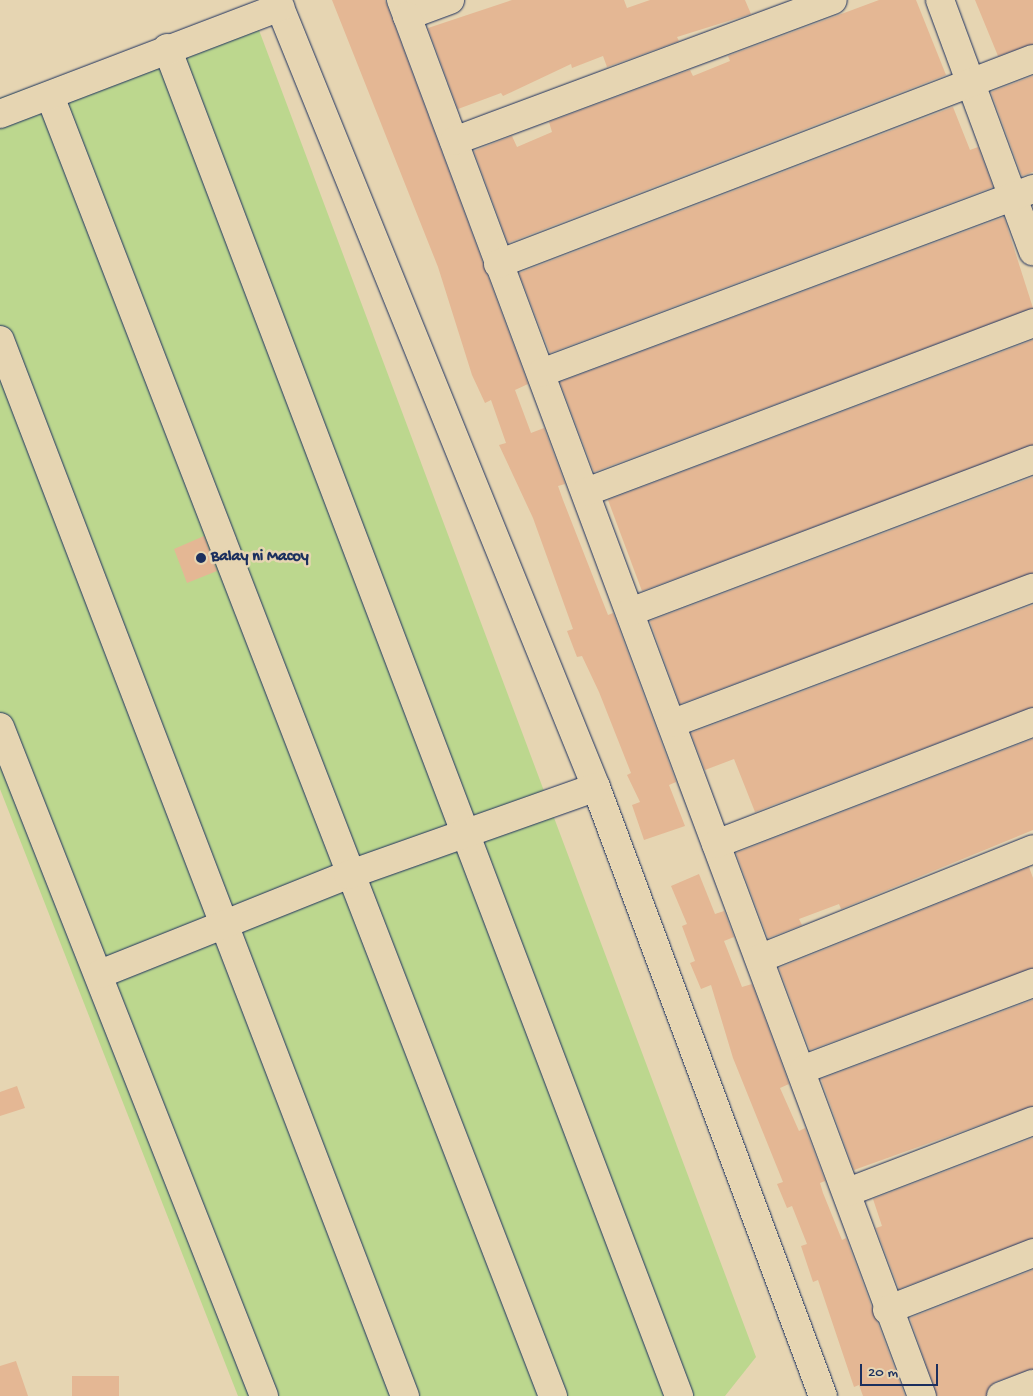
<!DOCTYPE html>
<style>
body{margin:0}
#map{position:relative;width:1033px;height:1396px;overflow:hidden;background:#e6d5b2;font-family:"Gochi Hand",sans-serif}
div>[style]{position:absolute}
.green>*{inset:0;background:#bcd78e}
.building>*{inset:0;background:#e4b794}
.roads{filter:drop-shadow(0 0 1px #1b2f5e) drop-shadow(0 0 1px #1b2f5e)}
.minor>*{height:28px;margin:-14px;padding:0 14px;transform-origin:14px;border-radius:14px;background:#e6d5b2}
.dots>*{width:14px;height:14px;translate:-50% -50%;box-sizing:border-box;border:2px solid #e6d5b2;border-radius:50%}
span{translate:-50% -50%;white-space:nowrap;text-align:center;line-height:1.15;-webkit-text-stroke:5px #e6d5b2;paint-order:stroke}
.poi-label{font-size:16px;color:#1b2f5e;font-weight:700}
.left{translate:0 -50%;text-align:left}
.scale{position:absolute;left:860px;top:1364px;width:78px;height:22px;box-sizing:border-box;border:2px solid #1b2f5e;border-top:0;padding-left:6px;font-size:15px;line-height:18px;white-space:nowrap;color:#1b2f5e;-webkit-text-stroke:4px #e6d5b2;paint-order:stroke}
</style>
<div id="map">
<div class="green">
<div style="clip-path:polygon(250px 6px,756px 1357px,725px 1396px,238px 1396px,0 789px,0 98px)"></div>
</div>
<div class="building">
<div style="clip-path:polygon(332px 0,385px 0,528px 384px,515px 390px,531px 433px,544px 428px,565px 484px,558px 486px,563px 500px,608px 615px,613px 613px,676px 782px,669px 785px,685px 826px,644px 840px,632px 805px,640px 802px,627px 775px,631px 773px,599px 692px,582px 656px,577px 657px,567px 631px,573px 629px,533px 518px,499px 445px,506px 443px,491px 400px,485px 403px,472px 375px,438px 267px)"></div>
<div style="clip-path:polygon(512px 0,624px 0,627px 8px,650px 0,745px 0,751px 14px,677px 37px,679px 41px,607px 67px,603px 56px,572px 68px,571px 64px,503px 96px,501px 93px,458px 109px,428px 28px)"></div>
<div style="clip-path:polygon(879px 0,916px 0,946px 75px,508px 243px,474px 151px,512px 136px,517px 147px,552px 132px,549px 122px,690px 70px,693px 76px,730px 61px,728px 56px)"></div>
<div style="clip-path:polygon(975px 0,1033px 0,1033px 44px,998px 56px)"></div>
<div style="clip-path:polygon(1033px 76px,1033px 172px,1022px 176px,991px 92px)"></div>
<div style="clip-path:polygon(953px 107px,970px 150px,978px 147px,993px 187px,550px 353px,519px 273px)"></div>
<div style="clip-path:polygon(1004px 217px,1033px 308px,594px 472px,560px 382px)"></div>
<div style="clip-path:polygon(1033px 340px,1033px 445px,642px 591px,608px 500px)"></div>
<div style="clip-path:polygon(1033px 477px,1033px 573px,680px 704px,650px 621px)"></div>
<div style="clip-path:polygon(204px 536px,217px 571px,187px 583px,174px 549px)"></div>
<div style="clip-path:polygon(1033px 605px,1033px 707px,755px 812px,734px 759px,705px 770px,691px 733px)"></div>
<div style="clip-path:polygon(1033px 739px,1033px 830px,841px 909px,839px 904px,799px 919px,802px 925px,768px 938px,736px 853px)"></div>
<div style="clip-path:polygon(1029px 867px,1033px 878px,1033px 968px,810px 1050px,779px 968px)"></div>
<div style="clip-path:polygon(699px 874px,715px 914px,724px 911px,734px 937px,724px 941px,742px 987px,752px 984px,789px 1084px,780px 1088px,799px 1131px,805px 1128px,825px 1181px,820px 1183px,823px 1193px,842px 1240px,846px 1238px,905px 1396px,863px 1396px,859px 1385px,854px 1387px,818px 1280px,813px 1282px,801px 1246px,807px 1244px,792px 1206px,787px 1208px,777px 1184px,783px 1182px,733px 1058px,711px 985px,701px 989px,690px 963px,695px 961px,682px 926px,687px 924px,671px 886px)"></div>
<div style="clip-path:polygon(1033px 1000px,1033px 1106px,854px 1170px,821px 1079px)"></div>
<div style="clip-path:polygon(17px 1086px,25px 1108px,0 1116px,0 1092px)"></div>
<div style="clip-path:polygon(1033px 1138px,1033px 1238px,899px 1289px,876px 1228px,882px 1226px,873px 1199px)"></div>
<div style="clip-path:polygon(1033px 1270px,1033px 1369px,995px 1382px,986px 1396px,937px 1396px,910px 1318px)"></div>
<div style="clip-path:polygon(16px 1361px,28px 1396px,0 1396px,0 1366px)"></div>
<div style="clip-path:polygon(72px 1376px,119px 1376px,119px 1396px,72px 1396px)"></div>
</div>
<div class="roads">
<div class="minor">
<div style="left:277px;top:0;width:849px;rotate:67.94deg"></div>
<div style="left:596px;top:787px;width:650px;rotate:69.56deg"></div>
<div style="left:401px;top:0;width:17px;rotate:69deg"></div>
<div style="left:407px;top:16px;width:46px;rotate:-20.4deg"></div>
<div style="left:940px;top:0;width:268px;rotate:69.7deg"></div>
<div style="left:407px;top:16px;width:1473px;rotate:69.54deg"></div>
<div style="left:167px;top:48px;width:1442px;rotate:69.2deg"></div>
<div style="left:50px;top:96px;width:1394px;rotate:68.85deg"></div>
<div style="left:0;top:114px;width:300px;rotate:-20.9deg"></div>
<div style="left:454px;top:141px;width:404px;rotate:-20.4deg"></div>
<div style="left:498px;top:264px;width:573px;rotate:-20.97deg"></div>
<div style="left:0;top:340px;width:1131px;rotate:69.02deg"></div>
<div style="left:541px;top:373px;width:525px;rotate:-20.5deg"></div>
<div style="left:586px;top:492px;width:478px;rotate:-20.7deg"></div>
<div style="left:630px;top:612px;width:431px;rotate:-20.7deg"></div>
<div style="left:673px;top:723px;width:384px;rotate:-20.6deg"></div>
<div style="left:0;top:727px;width:719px;rotate:68.46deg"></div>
<div style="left:716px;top:844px;width:340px;rotate:-21deg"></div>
<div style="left:761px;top:958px;width:293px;rotate:-21.8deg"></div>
<div style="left:100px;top:974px;width:267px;rotate:-21.8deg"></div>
<div style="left:348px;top:875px;width:263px;rotate:-19.5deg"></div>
<div style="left:804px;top:1069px;width:245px;rotate:-20.6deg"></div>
<div style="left:848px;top:1192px;width:198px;rotate:-21deg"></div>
<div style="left:887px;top:1310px;width:157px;rotate:-21.3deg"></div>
<div style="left:1001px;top:1396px;width:34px;rotate:-21deg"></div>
</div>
</div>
<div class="dots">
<div style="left:201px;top:558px;background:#1b2f5e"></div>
</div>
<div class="poi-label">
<span class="left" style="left:211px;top:558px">Balay ni Macoy</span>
</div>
<div class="scale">20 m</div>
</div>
